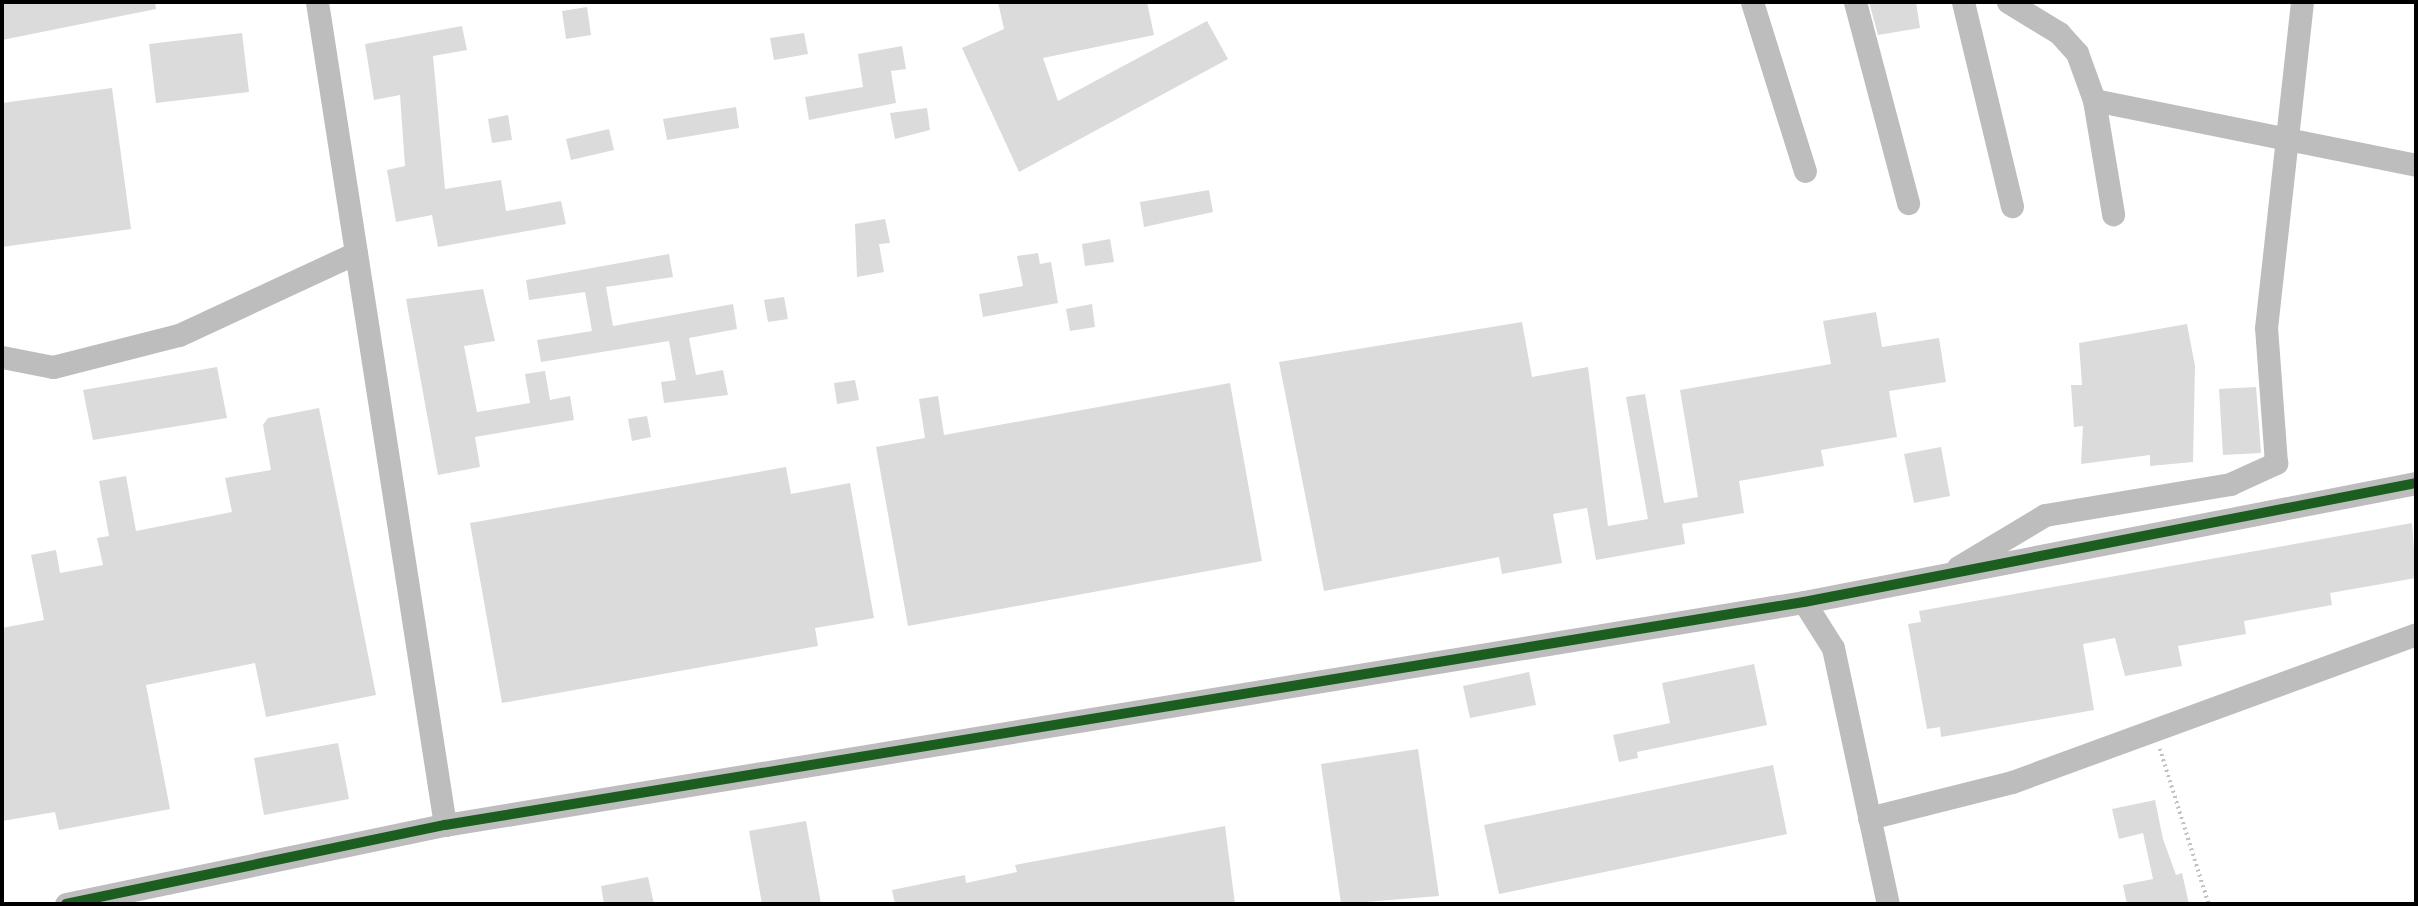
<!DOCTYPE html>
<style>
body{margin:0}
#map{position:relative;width:2418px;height:906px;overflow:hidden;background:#fff;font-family:Roboto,sans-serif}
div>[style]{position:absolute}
.building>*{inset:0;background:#dbdbdb}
.path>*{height:3.5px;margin-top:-1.75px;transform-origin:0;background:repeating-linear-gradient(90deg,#c2c2c2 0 2px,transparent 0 5.5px)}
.minor>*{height:23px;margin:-11.5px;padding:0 11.5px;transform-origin:11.5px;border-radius:11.5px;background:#bdbdbd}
.cycleway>*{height:10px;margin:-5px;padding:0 5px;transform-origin:5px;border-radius:5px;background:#1b5e20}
span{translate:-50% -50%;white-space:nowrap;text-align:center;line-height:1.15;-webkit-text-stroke:5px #fff;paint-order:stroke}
.frame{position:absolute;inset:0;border:4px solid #000;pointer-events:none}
</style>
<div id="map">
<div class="building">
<div style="clip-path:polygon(2px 2px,155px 2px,156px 9px,2px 40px)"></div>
<div style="clip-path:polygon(998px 2px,1147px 2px,1154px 35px,1043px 58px,1058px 101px,1207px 21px,1228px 59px,1019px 172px,962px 48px,1004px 29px)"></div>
<div style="clip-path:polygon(1869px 2px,1916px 2px,1920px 28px,1878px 35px)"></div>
<div style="clip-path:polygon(587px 7px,591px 35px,566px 39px,562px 11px)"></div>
<div style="clip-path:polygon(462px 26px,467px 50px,433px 56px,445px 189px,501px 180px,506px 211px,561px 201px,566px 224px,438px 247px,432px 215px,396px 222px,387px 170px,405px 166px,400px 95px,374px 100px,365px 44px)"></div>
<div style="clip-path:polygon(242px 33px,249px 92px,156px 103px,149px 44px)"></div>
<div style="clip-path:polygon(804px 33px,808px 54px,774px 60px,770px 38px)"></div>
<div style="clip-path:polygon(902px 46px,906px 69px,891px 71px,896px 103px,809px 120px,805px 97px,863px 87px,858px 54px)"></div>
<div style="clip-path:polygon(112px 88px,131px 229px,2px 247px,2px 103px)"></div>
<div style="clip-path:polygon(736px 107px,739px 128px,667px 140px,663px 119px)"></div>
<div style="clip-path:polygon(927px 108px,930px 130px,895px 139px,890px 113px)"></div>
<div style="clip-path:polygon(508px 115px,512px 140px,492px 143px,488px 119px)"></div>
<div style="clip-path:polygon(609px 129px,614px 150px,571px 160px,566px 139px)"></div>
<div style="clip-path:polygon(1209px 190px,1213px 212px,1144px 227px,1140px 202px)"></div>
<div style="clip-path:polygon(885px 219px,890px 243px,879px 244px,884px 272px,857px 277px,855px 224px)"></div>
<div style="clip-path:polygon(1110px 239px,1114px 262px,1085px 266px,1082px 244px)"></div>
<div style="clip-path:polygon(1038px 253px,1040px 264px,1051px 262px,1058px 303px,983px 317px,979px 294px,1023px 286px,1017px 256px)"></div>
<div style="clip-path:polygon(669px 254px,673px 277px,606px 287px,613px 326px,733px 304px,737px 329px,689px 338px,696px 375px,723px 370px,728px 395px,664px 403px,661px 382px,676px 380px,669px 341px,541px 362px,537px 340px,592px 331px,585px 292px,529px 300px,526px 280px)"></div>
<div style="clip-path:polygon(483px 289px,495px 341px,464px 346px,477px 412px,530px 403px,525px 374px,545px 371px,550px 400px,570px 396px,574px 420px,475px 437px,480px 467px,438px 475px,406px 299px)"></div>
<div style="clip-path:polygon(784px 297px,788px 319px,768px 322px,764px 300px)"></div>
<div style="clip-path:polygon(1092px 304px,1095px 327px,1070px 331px,1066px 309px)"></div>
<div style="clip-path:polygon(1876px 312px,1882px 347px,1939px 338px,1946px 382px,1889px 391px,1897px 437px,1821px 450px,1824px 466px,1739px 481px,1744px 513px,1682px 524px,1685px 544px,1596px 560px,1587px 508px,1553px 514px,1562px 563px,1502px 574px,1499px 557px,1324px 591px,1279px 362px,1522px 322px,1532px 377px,1588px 367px,1608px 526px,1648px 519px,1626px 397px,1645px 394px,1664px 503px,1698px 497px,1680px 390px,1831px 364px,1823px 321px)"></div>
<div style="clip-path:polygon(2187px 324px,2195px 366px,2193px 462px,2150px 466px,2150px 455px,2081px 464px,2083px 426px,2074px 427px,2071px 385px,2082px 385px,2079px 343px)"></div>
<div style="clip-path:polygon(217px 367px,227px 418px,93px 440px,83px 390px)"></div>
<div style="clip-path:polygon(855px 380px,859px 400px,837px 404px,834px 383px)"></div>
<div style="clip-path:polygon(1230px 383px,1262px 561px,908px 626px,876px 447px,925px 438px,919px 399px,938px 396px,944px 435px)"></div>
<div style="clip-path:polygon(2256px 387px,2261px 453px,2223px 455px,2219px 389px)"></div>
<div style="clip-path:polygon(319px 408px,376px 695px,266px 717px,255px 663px,146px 685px,170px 809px,59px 830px,55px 812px,2px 821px,2px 628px,44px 620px,31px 555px,56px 550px,60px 573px,103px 565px,97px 538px,109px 536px,99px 481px,126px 476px,136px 531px,232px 512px,225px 478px,271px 470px,263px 425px,268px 418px)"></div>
<div style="clip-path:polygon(647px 416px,651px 437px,632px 441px,628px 419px)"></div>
<div style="clip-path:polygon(1941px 447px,1950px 496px,1914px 503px,1904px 454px)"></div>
<div style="clip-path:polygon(786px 467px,791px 494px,850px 483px,874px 618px,815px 628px,818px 646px,502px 703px,470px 523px)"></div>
<div style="clip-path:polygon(2412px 523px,2416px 578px,2330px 593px,2332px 605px,2244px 621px,2246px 634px,2178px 646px,2182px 666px,2125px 676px,2115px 638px,2083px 644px,2094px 710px,1941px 737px,1940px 727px,1927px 729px,1908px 624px,1921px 622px,1919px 611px)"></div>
<div style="clip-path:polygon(1754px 664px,1767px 725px,1637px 752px,1638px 758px,1619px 762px,1613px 735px,1670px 723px,1662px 683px)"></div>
<div style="clip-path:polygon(1529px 672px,1536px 705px,1470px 718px,1463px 686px)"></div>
<div style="clip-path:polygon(338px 743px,349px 799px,264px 815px,254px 758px)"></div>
<div style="clip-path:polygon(1418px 749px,1439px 896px,1341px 904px,1321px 764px)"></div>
<div style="clip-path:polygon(1773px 765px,1787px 834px,1499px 894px,1484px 825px)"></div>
<div style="clip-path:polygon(2155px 800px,2163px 839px,2176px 875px,2182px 873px,2189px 904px,2127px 904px,2123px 885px,2153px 879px,2143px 833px,2119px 839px,2112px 809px)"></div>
<div style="clip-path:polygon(806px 821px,821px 904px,762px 904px,749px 831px)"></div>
<div style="clip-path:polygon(1225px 826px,1235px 904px,895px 904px,892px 890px,965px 875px,966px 883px,1017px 872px,1015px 865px)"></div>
<div style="clip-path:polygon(648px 877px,654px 904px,604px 904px,601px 886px)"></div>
</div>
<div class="path">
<div style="left:2160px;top:749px;width:163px;rotate:72.5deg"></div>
</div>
<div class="minor">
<div style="left:317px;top:2px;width:833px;rotate:81.16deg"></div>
<div style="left:1752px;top:2px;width:177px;rotate:72.6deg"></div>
<div style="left:1855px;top:2px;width:208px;rotate:75.2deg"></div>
<div style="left:1963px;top:2px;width:210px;rotate:76.5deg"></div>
<div style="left:2008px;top:2px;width:60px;rotate:31.3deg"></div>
<div style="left:2059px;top:33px;width:27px;rotate:48deg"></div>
<div style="left:2077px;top:53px;width:50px;rotate:70.1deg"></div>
<div style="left:2094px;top:100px;width:116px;rotate:80.5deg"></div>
<div style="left:2094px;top:100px;width:328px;rotate:11.4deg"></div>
<div style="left:2px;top:357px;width:52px;rotate:11.1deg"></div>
<div style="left:53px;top:367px;width:130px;rotate:-14.3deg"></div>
<div style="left:179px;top:335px;width:195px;rotate:-24.9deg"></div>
<div style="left:1958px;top:567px;width:101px;rotate:-30.9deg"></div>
<div style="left:2045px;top:515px;width:188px;rotate:-9.5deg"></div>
<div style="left:2230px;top:484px;width:51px;rotate:-24.5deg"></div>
<div style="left:2276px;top:463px;width:135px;rotate:-94.2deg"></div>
<div style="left:2266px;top:328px;width:328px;rotate:-83.7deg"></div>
<div style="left:1804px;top:602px;width:54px;rotate:57.8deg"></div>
<div style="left:1833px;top:648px;width:262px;rotate:77.9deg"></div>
<div style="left:1869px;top:818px;width:147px;rotate:-14.1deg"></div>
<div style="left:2012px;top:782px;width:430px;rotate:-20.1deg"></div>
<div style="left:66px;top:904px;width:387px;rotate:-11.8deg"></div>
<div style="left:445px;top:825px;width:1377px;rotate:-9.32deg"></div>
<div style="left:1804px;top:602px;width:623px;rotate:-11deg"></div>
</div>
<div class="cycleway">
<div style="left:66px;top:904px;width:387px;rotate:-11.8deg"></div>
<div style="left:445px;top:825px;width:1377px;rotate:-9.32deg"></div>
<div style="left:1804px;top:602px;width:623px;rotate:-11deg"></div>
</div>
<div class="frame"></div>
</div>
